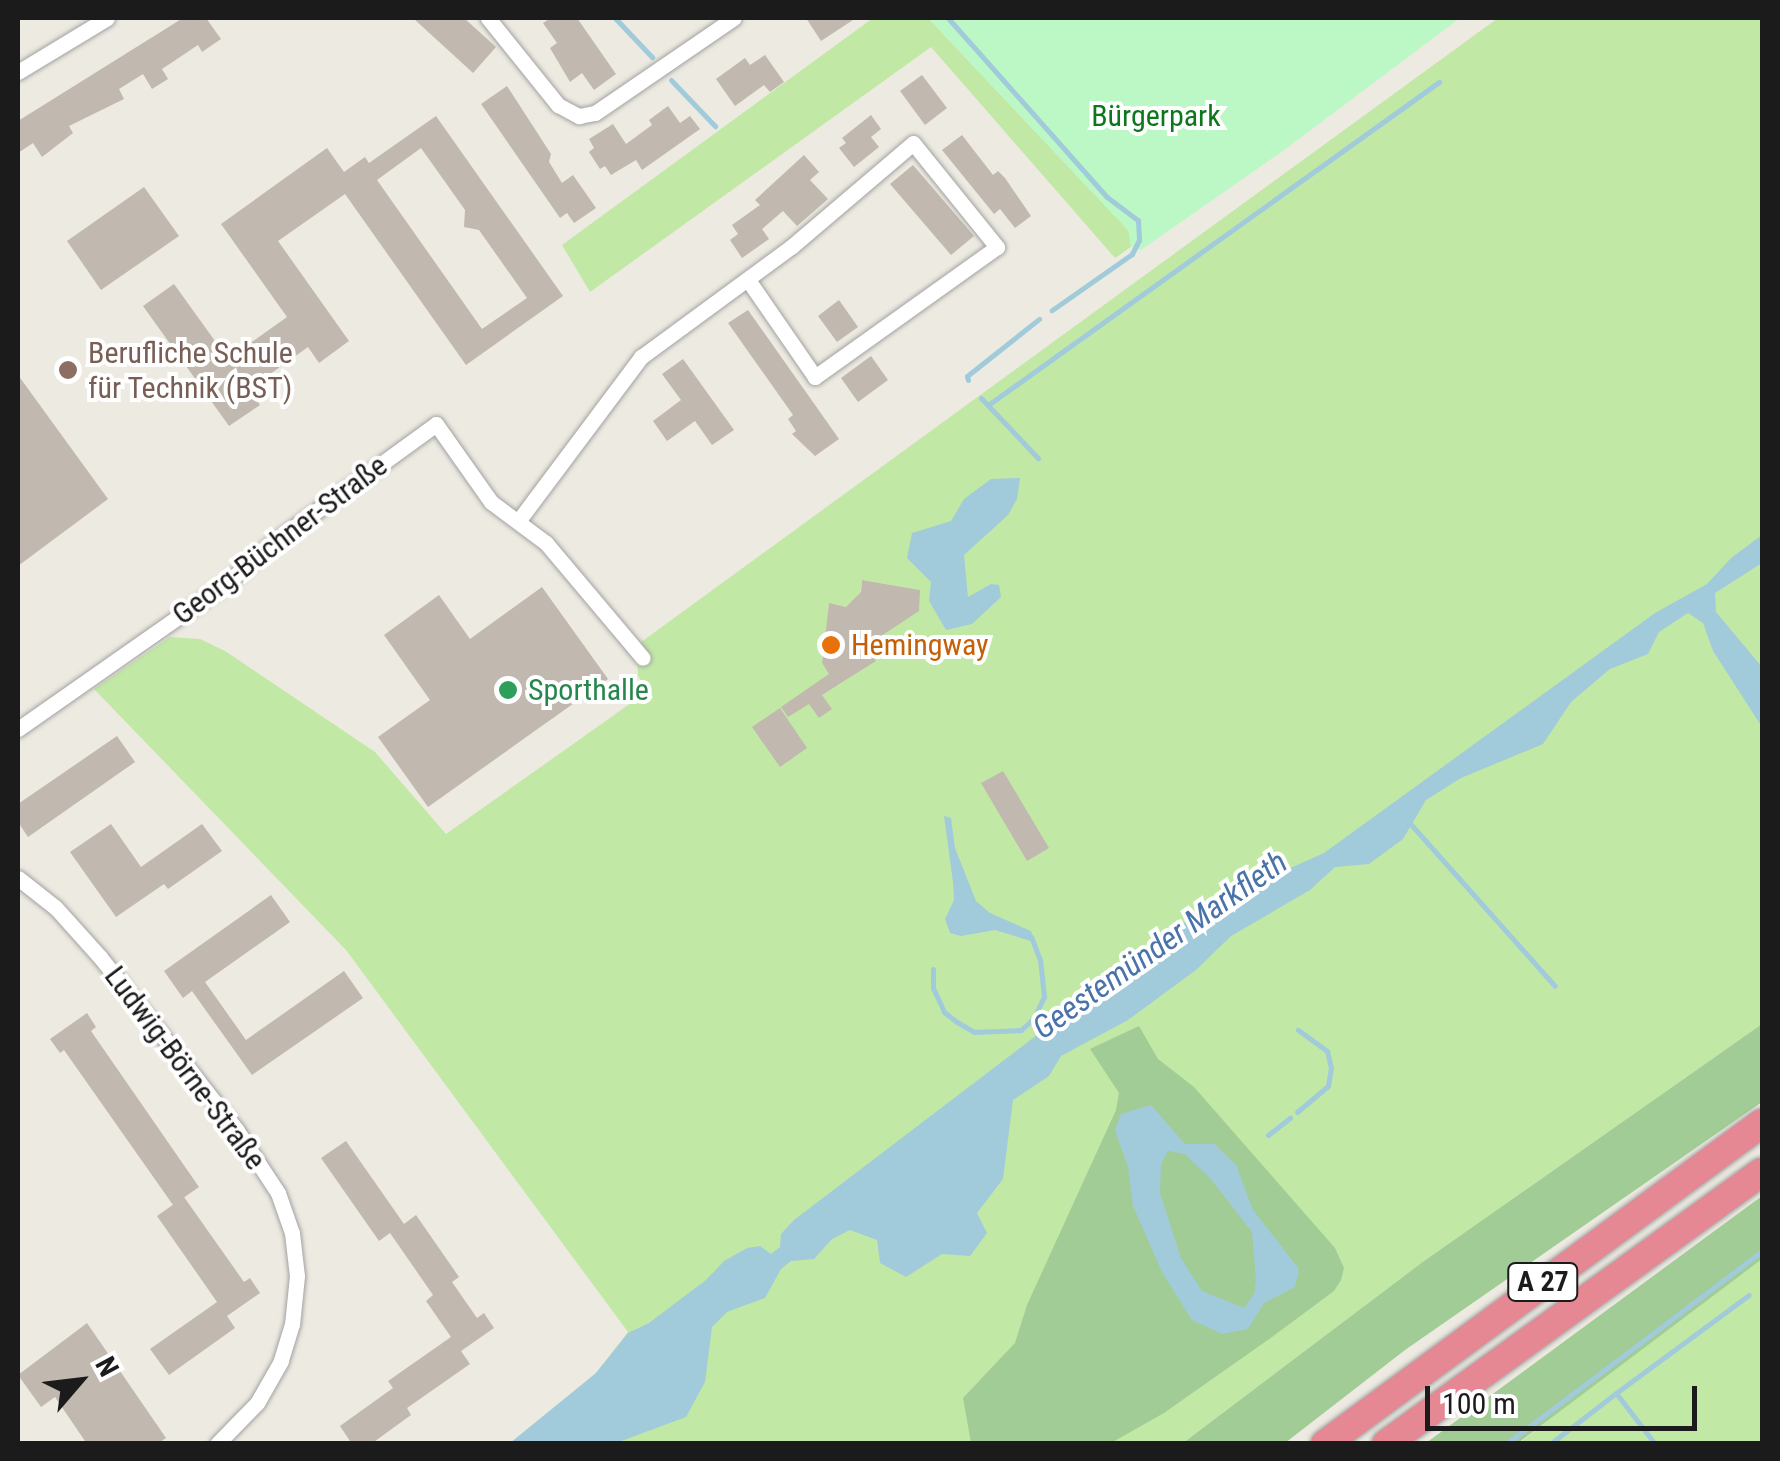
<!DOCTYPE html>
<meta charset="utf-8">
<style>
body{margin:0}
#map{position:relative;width:1780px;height:1461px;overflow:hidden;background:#edeae1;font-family:"Roboto Condensed",sans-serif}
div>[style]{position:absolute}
.grass>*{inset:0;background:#c2e8a6}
.forest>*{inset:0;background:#a2cc95}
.park>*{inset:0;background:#bcf8c5}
.water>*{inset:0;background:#a1cadb}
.stream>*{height:5px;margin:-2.5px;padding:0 2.5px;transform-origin:2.5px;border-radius:2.5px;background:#a1cadb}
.building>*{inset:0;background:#c1b8b0}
.roads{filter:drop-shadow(0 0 2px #a2a2a2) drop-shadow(0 0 2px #a2a2a2)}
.minor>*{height:15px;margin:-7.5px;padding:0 7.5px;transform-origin:7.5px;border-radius:7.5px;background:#fff}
.motorway>*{height:28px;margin:-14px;padding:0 14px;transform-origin:14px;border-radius:14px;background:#e58893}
.dots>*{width:28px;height:28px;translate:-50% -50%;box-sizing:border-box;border:5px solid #fff;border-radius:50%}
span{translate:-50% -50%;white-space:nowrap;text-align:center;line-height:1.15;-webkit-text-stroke:8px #fff;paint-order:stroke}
.shield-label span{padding:2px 8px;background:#fff;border:2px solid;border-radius:8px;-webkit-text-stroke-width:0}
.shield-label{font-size:28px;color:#1b1b1b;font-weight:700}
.park-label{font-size:30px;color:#0c771c}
.education-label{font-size:30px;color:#785e54}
.left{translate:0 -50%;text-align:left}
.street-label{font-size:30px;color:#1b1b1b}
.food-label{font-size:30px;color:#c56008}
.leisure-label{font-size:30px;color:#27864d}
.water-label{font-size:32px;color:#4973a9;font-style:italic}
.frame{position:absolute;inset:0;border:20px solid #1b1b1b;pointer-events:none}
.north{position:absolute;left:30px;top:1331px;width:100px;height:100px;-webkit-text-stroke:8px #fff;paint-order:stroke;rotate:62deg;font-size:28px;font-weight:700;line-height:40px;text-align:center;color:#1b1b1b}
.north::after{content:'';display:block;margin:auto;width:35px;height:45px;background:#1b1b1b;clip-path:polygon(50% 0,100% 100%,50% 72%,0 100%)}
.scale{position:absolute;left:1425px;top:1386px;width:272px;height:45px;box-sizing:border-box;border:5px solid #1b1b1b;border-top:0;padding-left:12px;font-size:30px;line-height:35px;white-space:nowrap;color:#1b1b1b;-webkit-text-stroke:8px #fff;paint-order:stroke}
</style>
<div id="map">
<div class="grass">
<div style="clip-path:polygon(873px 18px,928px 18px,1129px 231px,1131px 247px,1115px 258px,931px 47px,590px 292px,562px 245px)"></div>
<div style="clip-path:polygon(evenodd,1498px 18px,1762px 18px,1762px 1024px,1424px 1261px,1183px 1443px,582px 1443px,559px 1405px,596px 1373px,628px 1332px,346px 950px,94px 689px,170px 637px,200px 639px,225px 651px,375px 752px,446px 834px,648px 691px,638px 676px,637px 645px,1498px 18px,862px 580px,920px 590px,866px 646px,875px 661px,838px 685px,822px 663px,829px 604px,846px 607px,860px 596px,862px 580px)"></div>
<div style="clip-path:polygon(1762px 1259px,1762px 1443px,1518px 1444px,1656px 1336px)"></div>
</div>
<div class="forest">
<div style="clip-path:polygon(1762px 1024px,1762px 1102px,1405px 1350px,1285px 1443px,1183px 1443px,1424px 1261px)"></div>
<div style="clip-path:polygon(1139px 1026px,1158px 1059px,1194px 1087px,1335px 1248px,1344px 1268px,1341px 1280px,1334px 1291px,1272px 1337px,1164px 1413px,1111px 1443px,971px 1443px,963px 1398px,1015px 1343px,1027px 1305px,1116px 1110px,1119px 1093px,1090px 1049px)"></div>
<div style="clip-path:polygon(1762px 1196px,1762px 1259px,1518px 1443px,1426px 1443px)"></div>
</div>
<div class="park">
<div style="clip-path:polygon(928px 18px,1460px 18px,1280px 153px,1141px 250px,1131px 247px,1129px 231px)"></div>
</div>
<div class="water">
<div style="clip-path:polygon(1020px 478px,1017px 499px,1008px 515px,964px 555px,968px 597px,991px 584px,999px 585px,1001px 597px,972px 624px,946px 630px,929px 601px,931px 582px,907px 558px,912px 533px,951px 521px,964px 499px,991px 479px)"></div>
<div style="clip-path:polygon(1762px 535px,1762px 563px,1715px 593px,1716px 612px,1762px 667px,1762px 727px,1713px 651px,1703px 623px,1688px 613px,1659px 632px,1648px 654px,1610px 669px,1571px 702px,1543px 744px,1461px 778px,1426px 800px,1403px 839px,1369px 864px,1335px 867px,1310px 890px,1231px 936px,1196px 970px,1128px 1020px,1061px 1056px,1049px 1076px,1013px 1100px,1003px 1179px,977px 1213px,987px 1233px,970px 1256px,942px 1254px,906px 1277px,880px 1263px,877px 1240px,850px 1230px,832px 1239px,814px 1259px,791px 1261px,781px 1269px,765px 1298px,727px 1312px,712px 1327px,705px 1382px,686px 1417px,616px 1443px,510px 1443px,596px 1373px,628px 1333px,649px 1323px,706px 1280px,724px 1261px,747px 1248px,760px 1246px,771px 1254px,780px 1247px,781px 1234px,794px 1220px,1208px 905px,1324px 853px,1655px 613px,1707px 584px,1731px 558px)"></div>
<div style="clip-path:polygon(944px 816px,951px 818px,955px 848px,976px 901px,990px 913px,1031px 931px,1034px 942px,995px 930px,961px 936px,950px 933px,945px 919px,954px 900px,953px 882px)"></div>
<div style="clip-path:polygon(evenodd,1151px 1105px,1185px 1144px,1214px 1144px,1236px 1165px,1253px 1210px,1299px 1269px,1295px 1287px,1264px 1303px,1248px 1329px,1222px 1334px,1192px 1320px,1162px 1272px,1133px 1206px,1128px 1167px,1115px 1130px,1121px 1114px,1151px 1105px,1168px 1151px,1185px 1154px,1211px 1179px,1252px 1232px,1256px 1281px,1254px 1294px,1244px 1308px,1202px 1291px,1181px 1258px,1160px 1193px,1161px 1164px,1168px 1151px)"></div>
</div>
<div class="stream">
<div style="left:615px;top:18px;width:54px;rotate:46.5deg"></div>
<div style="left:948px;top:18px;width:239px;rotate:48.4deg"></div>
<div style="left:1107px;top:197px;width:39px;rotate:37deg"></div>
<div style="left:1138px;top:220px;width:20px;rotate:87deg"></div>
<div style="left:1139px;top:240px;width:16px;rotate:117deg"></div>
<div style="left:1132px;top:254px;width:98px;rotate:145deg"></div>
<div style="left:671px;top:80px;width:64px;rotate:46.3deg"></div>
<div style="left:968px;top:380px;width:4px;rotate:-104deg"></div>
<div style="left:967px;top:376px;width:92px;rotate:-38.4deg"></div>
<div style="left:981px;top:398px;width:83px;rotate:46.5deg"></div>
<div style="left:988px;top:405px;width:555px;rotate:-35.61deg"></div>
<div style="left:1407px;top:820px;width:222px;rotate:48.3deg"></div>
<div style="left:933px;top:969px;width:19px;rotate:90deg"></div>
<div style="left:933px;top:988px;width:26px;rotate:65deg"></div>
<div style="left:944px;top:1012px;width:16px;rotate:38deg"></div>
<div style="left:957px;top:1022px;width:20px;rotate:30deg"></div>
<div style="left:974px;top:1032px;width:47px;rotate:-2.4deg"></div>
<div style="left:1021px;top:1030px;width:18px;rotate:-43deg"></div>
<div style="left:1034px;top:1018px;width:23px;rotate:-65deg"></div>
<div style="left:1044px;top:997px;width:37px;rotate:-96deg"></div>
<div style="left:1040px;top:960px;width:25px;rotate:-111deg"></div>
<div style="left:1297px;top:1112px;width:40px;rotate:-40deg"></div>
<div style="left:1328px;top:1086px;width:18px;rotate:-81deg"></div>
<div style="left:1331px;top:1068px;width:17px;rotate:-103deg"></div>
<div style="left:1327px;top:1051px;width:36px;rotate:-144deg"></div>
<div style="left:1268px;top:1135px;width:28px;rotate:-38deg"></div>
<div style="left:1616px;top:1393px;width:165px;rotate:-36.4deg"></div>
<div style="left:1506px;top:1444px;width:321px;rotate:-37deg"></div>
<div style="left:1550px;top:1444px;width:83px;rotate:-37.7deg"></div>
<div style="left:1616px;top:1393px;width:64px;rotate:52.6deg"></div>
</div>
<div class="building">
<div style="clip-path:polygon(183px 18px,206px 18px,221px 39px,202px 52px,198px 45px,162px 69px,168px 79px,152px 89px,143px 74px,119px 89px,124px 99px,69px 126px,73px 133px,42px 157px,33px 143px,18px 153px,18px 121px)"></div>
<div style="clip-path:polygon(413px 18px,464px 18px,496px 47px,473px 73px)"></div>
<div style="clip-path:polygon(551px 18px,577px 18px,616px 74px,594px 90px,582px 73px,570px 82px,550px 48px,557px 43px,543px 23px)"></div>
<div style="clip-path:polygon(806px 18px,856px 18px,821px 41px)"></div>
<div style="clip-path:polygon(765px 55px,784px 82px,770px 92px,764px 85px,735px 106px,716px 79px,745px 58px,750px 65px)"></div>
<div style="clip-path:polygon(922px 75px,947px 108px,925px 125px,900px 91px)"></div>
<div style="clip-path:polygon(507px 86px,551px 154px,549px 162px,562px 183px,573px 175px,596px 208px,574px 223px,567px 213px,560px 218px,481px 104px)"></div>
<div style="clip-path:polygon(668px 106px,680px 123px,690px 116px,700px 129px,642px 170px,636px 160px,611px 175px,605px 166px,600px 169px,589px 152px,594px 148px,589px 139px,613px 124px,626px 144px,652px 125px,649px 120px)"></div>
<div style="clip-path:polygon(871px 115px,881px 129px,871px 137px,879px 147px,854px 167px,839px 148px,846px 143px,842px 138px)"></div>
<div style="clip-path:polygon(evenodd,436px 116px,563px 296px,466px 365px,345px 194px,278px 241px,349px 341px,319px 363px,308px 347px,249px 389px,260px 405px,229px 426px,143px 306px,174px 284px,228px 359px,287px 317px,221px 224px,327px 148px,344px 172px,365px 157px,369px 163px,436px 116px,421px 148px,465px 210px,464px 227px,479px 230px,527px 298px,482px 329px,377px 180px,421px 148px)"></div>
<div style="clip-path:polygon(962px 135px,993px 175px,998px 171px,1005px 178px,1031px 216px,1015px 228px,1000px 209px,994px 214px,942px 150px)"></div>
<div style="clip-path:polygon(804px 155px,819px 172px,810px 180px,828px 199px,797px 226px,783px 211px,762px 229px,769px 239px,742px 258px,730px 240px,738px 234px,732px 225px,760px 205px,755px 200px)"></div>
<div style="clip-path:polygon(913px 165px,974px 236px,951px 255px,890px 184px)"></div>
<div style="clip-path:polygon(144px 187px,179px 236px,101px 290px,67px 241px)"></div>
<div style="clip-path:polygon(839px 300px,858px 327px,837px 342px,818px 316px)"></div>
<div style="clip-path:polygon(748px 310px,839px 439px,815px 456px,792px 434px,796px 431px,788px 419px,793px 415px,728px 323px)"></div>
<div style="clip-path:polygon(871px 356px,888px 380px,858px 402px,841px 378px)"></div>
<div style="clip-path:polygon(683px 359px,734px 430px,712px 445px,695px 421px,667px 441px,653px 421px,681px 400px,662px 374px)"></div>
<div style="clip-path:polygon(18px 375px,108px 499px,18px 566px)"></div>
<div style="clip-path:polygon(862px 580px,920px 590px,919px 611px,866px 646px,876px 661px,822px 695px,832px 709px,819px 718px,809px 704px,788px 717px,781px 707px,829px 674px,822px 663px,829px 603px,846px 607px,861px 592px)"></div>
<div style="clip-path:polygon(542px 587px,608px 679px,428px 807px,378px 737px,430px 700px,384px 635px,439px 595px,470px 639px)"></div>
<div style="clip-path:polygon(780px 708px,807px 748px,780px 767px,752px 727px)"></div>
<div style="clip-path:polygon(117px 736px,135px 762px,28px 837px,18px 822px,18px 804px)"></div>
<div style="clip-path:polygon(1003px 771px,1049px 848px,1027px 861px,981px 783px)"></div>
<div style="clip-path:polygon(111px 824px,141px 867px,202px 824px,222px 851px,168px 889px,164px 884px,116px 917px,70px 852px)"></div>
<div style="clip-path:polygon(271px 895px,290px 922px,205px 982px,246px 1040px,344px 971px,363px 998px,252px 1075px,192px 991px,183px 998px,164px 971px)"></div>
<div style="clip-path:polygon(87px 1013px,96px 1027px,91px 1031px,199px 1187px,173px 1205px,64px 1050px,60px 1053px,50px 1039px)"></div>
<div style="clip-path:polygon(346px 1141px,404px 1224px,416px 1215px,459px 1277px,452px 1282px,477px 1318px,484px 1313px,494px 1328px,461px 1351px,470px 1364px,407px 1408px,411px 1415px,371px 1444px,352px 1444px,340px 1426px,393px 1388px,388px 1381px,451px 1337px,426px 1301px,433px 1295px,390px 1233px,379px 1241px,321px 1158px)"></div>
<div style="clip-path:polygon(184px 1197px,244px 1282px,250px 1278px,260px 1293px,227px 1316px,235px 1328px,169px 1375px,150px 1349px,217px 1302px,157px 1216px)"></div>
<div style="clip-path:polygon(87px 1323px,166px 1438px,157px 1444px,87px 1444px,55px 1397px,41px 1407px,18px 1375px)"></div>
</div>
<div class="roads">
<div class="minor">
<div style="left:488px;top:18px;width:112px;rotate:51.2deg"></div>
<div style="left:558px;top:105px;width:24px;rotate:28deg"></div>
<div style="left:579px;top:116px;width:16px;rotate:-11deg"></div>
<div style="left:595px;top:113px;width:168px;rotate:-34.4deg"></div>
<div style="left:18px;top:72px;width:104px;rotate:-31.2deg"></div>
<div style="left:519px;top:520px;width:204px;rotate:-53.2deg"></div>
<div style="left:641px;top:357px;width:186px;rotate:-36.3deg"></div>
<div style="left:791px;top:247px;width:160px;rotate:-40.4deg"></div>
<div style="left:913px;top:143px;width:134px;rotate:51.1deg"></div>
<div style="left:997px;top:247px;width:224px;rotate:144.5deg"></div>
<div style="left:815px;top:377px;width:118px;rotate:-124.6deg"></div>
<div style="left:18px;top:729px;width:256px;rotate:-35deg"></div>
<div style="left:228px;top:582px;width:57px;rotate:-41.5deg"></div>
<div style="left:271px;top:544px;width:204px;rotate:-36deg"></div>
<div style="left:436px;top:424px;width:95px;rotate:54.8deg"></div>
<div style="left:491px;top:502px;width:69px;rotate:36.7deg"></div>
<div style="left:546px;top:543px;width:150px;rotate:49.9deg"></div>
<div style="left:18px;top:878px;width:48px;rotate:38.3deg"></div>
<div style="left:56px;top:908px;width:66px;rotate:48.1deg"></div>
<div style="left:100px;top:957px;width:219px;rotate:51.7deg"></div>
<div style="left:236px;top:1129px;width:77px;rotate:56.7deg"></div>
<div style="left:278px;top:1193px;width:42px;rotate:70.7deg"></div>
<div style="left:292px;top:1233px;width:43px;rotate:83.4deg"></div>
<div style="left:297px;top:1276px;width:48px;rotate:95.9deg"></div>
<div style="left:292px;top:1324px;width:39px;rotate:107deg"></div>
<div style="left:281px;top:1361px;width:48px;rotate:119.7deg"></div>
<div style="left:257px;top:1403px;width:57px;rotate:134.3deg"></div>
</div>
<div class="motorway">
<div style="left:1325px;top:1444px;width:542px;rotate:-36.3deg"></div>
<div style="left:1386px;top:1444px;width:464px;rotate:-35.9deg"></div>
</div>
</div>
<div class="dots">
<div style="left:68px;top:370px;background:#8d6e63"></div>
<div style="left:831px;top:645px;background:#e8710a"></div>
<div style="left:508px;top:690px;background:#2e9e5b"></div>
</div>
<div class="shield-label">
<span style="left:1543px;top:1282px">A 27</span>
</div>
<div class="park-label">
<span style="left:1156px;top:116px">Bürgerpark</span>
</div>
<div class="education-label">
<span class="left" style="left:88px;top:370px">Berufliche Schule<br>für Technik (BST)</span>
</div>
<div class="street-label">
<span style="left:280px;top:540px;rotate:-37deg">Georg-Büchner-Straße</span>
<span style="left:185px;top:1068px;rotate:53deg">Ludwig-Börne-Straße</span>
</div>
<div class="food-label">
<span class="left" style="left:851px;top:645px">Hemingway</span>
</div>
<div class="leisure-label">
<span class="left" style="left:528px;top:690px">Sporthalle</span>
</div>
<div class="water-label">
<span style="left:1160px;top:945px;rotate:-35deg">Geestemünder Markfleth</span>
</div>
<div class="frame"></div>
<div class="north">N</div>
<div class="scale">100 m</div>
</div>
